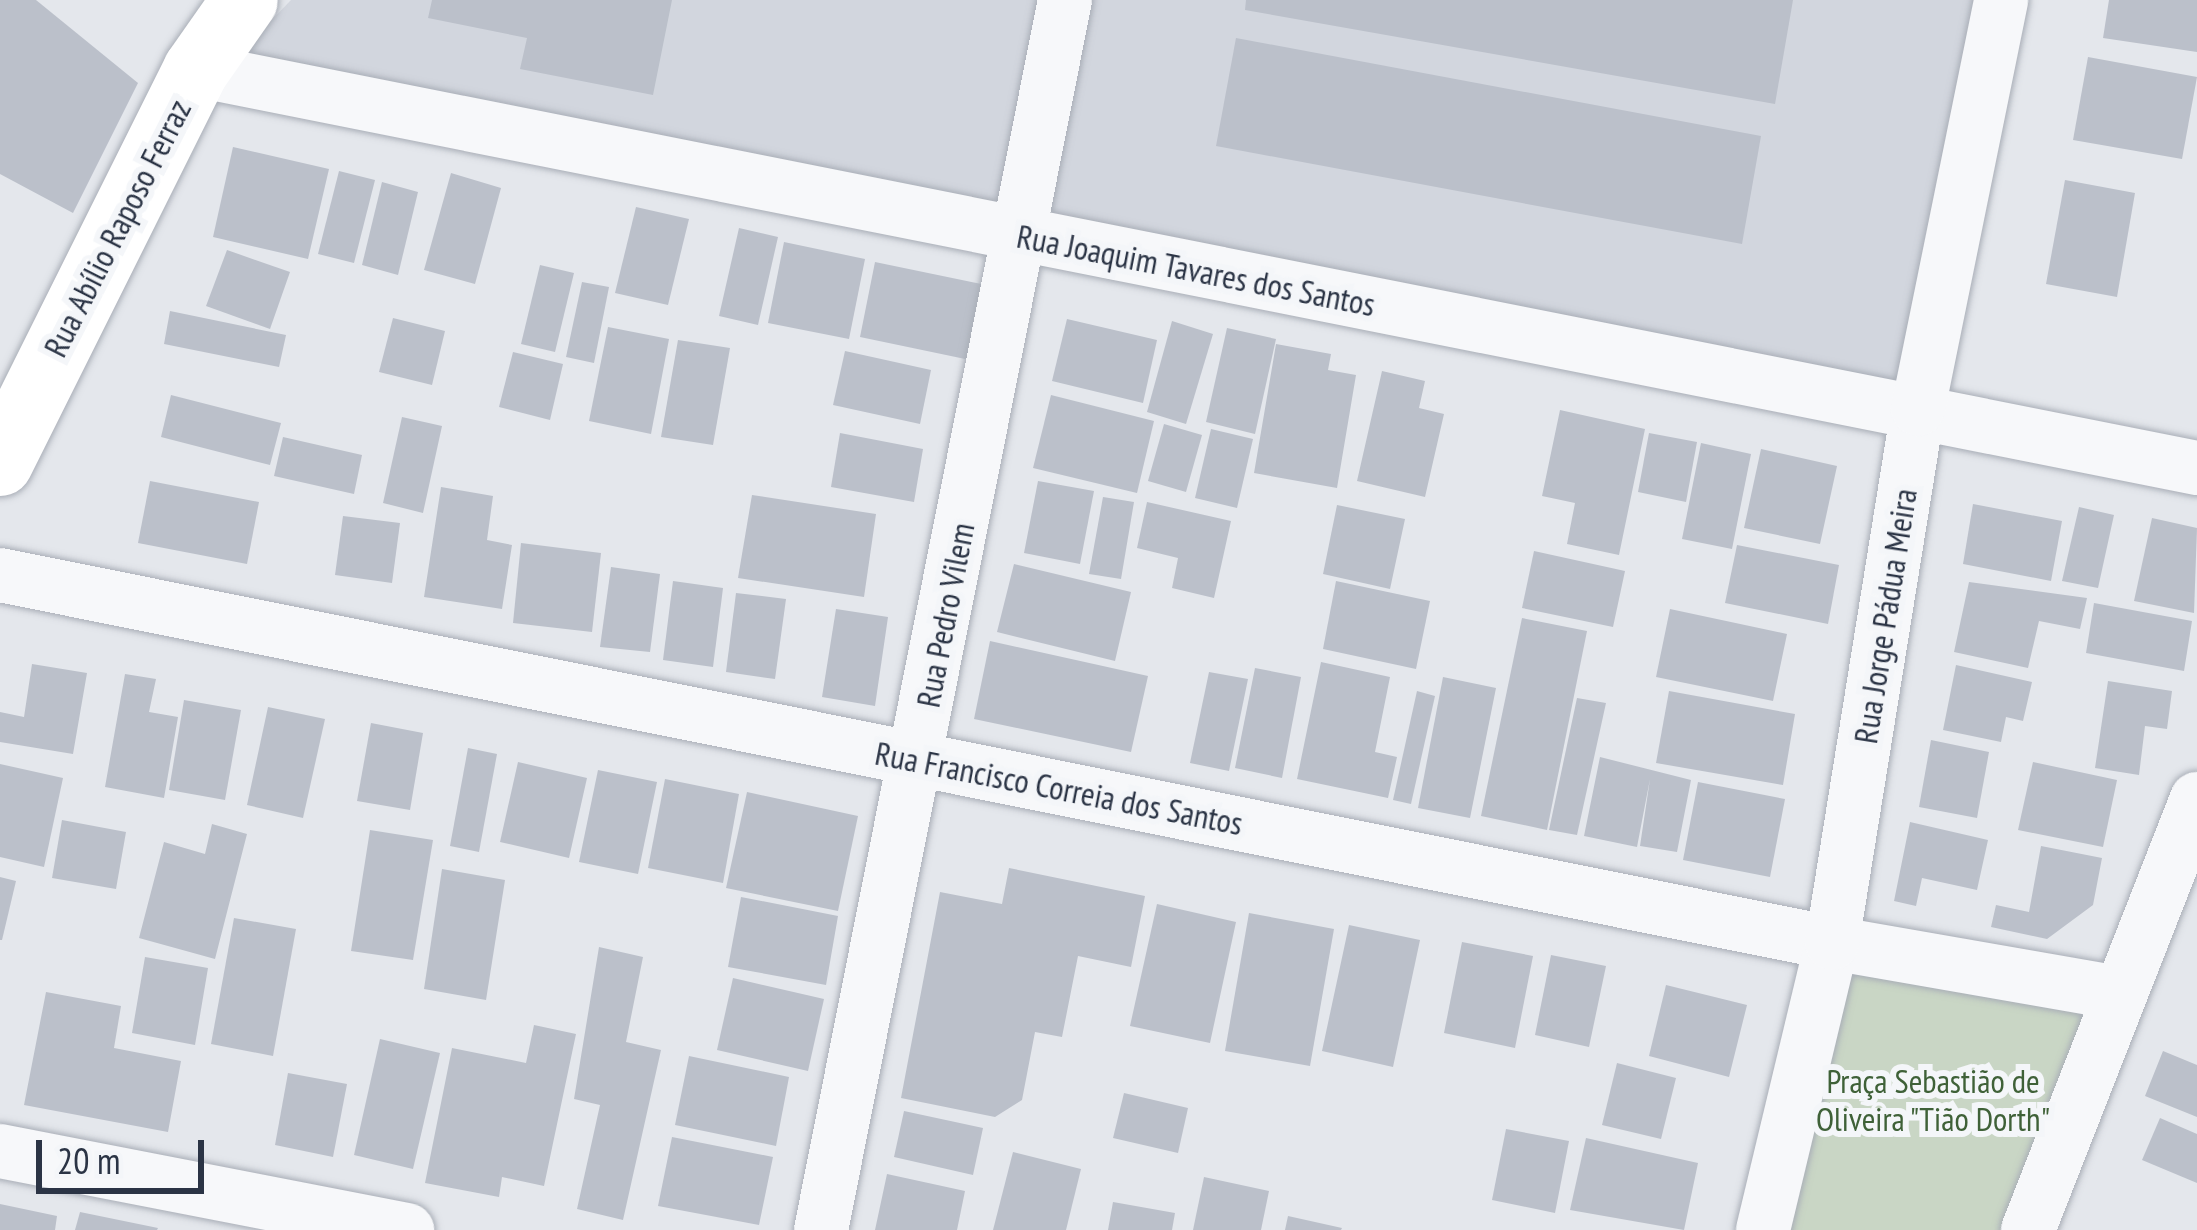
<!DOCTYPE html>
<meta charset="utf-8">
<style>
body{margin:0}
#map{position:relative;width:2197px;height:1230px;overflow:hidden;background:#e4e7ec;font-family:"PT Sans Narrow",sans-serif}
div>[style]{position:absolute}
.built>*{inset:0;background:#d2d6de}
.green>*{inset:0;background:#c9d6c5}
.building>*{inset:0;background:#bbc0ca}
.roads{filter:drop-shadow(0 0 3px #a9aeb7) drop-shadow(0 0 3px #a9aeb7)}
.street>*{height:54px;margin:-27px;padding:0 27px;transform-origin:27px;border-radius:27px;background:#f7f8fa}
.secondary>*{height:66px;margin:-33px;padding:0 33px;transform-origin:33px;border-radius:33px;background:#fff}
span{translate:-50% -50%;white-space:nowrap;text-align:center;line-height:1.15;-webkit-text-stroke:12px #f4f6f9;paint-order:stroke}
.street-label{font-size:33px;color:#2b3445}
.park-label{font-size:33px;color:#3f6138}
.scale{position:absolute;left:36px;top:1140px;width:168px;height:54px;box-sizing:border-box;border:6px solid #2b3445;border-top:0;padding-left:15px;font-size:36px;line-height:42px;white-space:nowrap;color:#2b3445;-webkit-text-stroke:9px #f4f6f9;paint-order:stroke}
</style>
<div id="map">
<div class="built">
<div style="clip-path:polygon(291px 0,1040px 0,1000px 206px,241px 52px)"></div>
<div style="clip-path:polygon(1065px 0,1990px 0,1918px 409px,1020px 220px)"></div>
</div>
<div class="green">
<div style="clip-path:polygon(1837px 952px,2107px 1002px,2019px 1230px,1772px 1230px)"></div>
</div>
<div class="building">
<div style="clip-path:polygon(0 0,36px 0,138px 83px,73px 213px,0 174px)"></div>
<div style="clip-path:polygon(432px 0,672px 0,653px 95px,520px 69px,527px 38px,428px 18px)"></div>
<div style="clip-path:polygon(1246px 0,1793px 0,1775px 104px,1245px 10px)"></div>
<div style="clip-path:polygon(2109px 0,2197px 0,2197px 52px,2103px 38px)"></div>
<div style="clip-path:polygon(1236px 38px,1761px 136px,1742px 244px,1216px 146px)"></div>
<div style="clip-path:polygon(2088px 57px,2197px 77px,2182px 159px,2073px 140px)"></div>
<div style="clip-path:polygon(233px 147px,329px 169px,308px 259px,213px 237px)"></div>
<div style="clip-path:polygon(339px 171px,375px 180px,354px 263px,318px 254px)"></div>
<div style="clip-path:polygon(451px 173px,501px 188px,475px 284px,424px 270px)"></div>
<div style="clip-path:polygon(2065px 180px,2135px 193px,2117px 297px,2046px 284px)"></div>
<div style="clip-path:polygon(382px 182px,418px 192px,398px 275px,362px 265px)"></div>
<div style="clip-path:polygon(636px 207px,689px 219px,668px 305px,615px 293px)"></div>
<div style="clip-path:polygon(739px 228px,778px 237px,758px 325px,719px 316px)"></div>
<div style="clip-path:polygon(784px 242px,865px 259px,849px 339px,768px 323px)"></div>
<div style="clip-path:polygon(227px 250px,290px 272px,270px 329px,206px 306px)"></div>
<div style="clip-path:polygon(875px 262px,986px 285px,970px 360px,860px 337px)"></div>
<div style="clip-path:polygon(540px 265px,574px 273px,555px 352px,521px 344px)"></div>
<div style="clip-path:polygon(582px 282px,609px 287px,594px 363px,566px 357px)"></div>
<div style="clip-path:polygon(170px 311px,286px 335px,279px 367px,164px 344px)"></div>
<div style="clip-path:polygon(393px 318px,445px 331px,432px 385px,379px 372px)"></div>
<div style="clip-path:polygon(1067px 319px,1157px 340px,1143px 403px,1052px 381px)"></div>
<div style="clip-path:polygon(1172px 321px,1213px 334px,1186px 424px,1147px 412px)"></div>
<div style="clip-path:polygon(608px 327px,669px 339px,651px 434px,589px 421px)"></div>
<div style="clip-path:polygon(1227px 328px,1276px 339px,1255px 434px,1206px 422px)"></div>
<div style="clip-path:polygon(678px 340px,730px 348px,713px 445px,661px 437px)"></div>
<div style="clip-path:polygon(1276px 344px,1331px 354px,1328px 370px,1356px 375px,1337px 488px,1254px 473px)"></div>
<div style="clip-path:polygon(845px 351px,931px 370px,920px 424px,833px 405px)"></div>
<div style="clip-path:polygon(513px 352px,563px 364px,550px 420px,499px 407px)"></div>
<div style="clip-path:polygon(1382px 371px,1425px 381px,1419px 408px,1444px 414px,1425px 497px,1357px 481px)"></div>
<div style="clip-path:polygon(171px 395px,281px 423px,270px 465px,161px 437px)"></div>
<div style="clip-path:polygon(1051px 395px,1154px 421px,1137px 493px,1033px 468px)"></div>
<div style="clip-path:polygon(1560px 410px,1645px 429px,1619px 555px,1567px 544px,1575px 503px,1542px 496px)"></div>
<div style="clip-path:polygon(402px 417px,442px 426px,423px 513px,383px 503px)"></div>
<div style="clip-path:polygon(1164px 424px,1202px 435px,1186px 492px,1148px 481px)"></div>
<div style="clip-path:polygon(1211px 429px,1253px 439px,1237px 508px,1195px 498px)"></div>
<div style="clip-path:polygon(840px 433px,923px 449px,914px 502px,831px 487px)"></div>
<div style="clip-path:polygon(1649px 433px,1697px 442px,1686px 502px,1638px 492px)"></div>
<div style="clip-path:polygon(283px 437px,362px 455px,354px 494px,274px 476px)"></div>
<div style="clip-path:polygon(1701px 443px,1751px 454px,1732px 549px,1682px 539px)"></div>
<div style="clip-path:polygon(1761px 449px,1837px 466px,1820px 544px,1744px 528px)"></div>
<div style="clip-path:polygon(150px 481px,259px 502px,247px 564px,138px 543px)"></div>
<div style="clip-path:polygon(1038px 481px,1094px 491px,1080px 564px,1024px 553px)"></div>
<div style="clip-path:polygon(441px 487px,493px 496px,487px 540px,512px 545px,502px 609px,424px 597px)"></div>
<div style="clip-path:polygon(752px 495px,876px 514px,864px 597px,738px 578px)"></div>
<div style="clip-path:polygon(1103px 497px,1134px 502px,1121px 579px,1089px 574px)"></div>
<div style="clip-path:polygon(1147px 502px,1231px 521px,1214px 598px,1172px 588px,1178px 558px,1137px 548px)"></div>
<div style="clip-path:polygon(1973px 504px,2062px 521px,2051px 581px,1963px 564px)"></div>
<div style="clip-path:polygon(1337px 505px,1405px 519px,1390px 589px,1323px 574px)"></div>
<div style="clip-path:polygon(2079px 507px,2114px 515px,2098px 588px,2062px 581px)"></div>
<div style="clip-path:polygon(343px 516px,400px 523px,392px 583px,335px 575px)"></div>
<div style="clip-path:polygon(2152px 518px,2197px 528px,2194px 613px,2134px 601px)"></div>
<div style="clip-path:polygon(521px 543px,601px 553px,592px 632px,513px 623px)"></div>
<div style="clip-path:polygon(1737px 545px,1839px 565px,1828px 624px,1725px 603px)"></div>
<div style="clip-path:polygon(1534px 551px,1625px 571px,1613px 627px,1522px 608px)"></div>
<div style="clip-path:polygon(1014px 564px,1131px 592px,1115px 661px,997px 632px)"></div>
<div style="clip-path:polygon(611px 567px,660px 574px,650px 652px,600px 647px)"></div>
<div style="clip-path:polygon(673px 581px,723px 588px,713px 667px,663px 660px)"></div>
<div style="clip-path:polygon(1336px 581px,1430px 601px,1416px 669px,1323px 649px)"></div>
<div style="clip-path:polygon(1969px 582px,2087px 598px,2080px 629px,2039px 621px,2028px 668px,1954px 652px)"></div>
<div style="clip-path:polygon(736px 593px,786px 599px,775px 679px,726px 672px)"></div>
<div style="clip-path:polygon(2094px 603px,2192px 621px,2184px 671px,2086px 653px)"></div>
<div style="clip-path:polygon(836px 609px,888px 617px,875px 706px,822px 697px)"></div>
<div style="clip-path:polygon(1670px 609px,1787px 634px,1773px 701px,1656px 677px)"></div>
<div style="clip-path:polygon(1522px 618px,1587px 631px,1547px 830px,1481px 816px)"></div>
<div style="clip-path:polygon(990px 641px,1148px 676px,1131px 752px,974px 719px)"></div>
<div style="clip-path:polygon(1321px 662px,1390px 677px,1375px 752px,1397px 757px,1388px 798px,1297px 779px)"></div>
<div style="clip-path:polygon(32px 664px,87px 673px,73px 754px,0 742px,0 712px,24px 717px)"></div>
<div style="clip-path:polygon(1956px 665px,2032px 682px,2023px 721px,2006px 717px,2001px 742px,1943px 730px)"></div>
<div style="clip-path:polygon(1255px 668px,1301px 677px,1282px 778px,1235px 768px)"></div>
<div style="clip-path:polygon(1209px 672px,1248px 679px,1229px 771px,1190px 763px)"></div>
<div style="clip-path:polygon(125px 674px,156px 679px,149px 712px,178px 717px,164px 798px,105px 787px)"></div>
<div style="clip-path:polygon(1443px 677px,1496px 688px,1470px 818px,1418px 808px)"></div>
<div style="clip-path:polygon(2108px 681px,2172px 691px,2167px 729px,2145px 726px,2139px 775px,2095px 768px)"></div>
<div style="clip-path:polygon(1417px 691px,1435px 696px,1411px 804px,1393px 800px)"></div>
<div style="clip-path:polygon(1669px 691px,1795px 714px,1783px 785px,1656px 763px)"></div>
<div style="clip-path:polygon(1577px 698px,1606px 703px,1577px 835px,1549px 830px)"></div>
<div style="clip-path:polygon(184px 700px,241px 710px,225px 800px,169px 790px)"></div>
<div style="clip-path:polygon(268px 707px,325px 719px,303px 818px,247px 805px)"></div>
<div style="clip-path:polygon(371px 723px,423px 733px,410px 810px,357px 801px)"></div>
<div style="clip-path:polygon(1931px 740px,1989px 752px,1977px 818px,1919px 807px)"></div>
<div style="clip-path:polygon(468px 748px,497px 754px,479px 852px,450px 846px)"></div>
<div style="clip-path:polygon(1600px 757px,1691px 780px,1677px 852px,1640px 846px,1650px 779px,1637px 847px,1584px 836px)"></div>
<div style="clip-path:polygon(518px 762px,587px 778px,569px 858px,500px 842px)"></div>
<div style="clip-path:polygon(2033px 762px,2117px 780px,2103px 847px,2018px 830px)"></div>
<div style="clip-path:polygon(0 764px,63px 778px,44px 867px,0 857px)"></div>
<div style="clip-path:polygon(598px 770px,657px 782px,638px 874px,579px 862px)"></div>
<div style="clip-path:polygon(665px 779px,739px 794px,723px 883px,648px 868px)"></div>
<div style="clip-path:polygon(1698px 782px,1785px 799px,1770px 877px,1683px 860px)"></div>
<div style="clip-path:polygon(747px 792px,858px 816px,838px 911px,726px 888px)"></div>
<div style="clip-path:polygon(62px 820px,126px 832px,116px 889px,52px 878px)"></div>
<div style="clip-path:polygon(1910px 822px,1988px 840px,1977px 890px,1922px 878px,1916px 906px,1894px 901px)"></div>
<div style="clip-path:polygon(212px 824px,247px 834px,215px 959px,139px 938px,164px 842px,205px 854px)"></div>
<div style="clip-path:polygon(370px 830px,433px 840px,413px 960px,351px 951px)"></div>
<div style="clip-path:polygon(2041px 846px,2102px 858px,2093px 905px,2047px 939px,1991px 927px,1996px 905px,2029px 912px)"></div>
<div style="clip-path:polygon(1009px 868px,1145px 896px,1131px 967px,1078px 956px,1062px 1037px,1035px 1032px,1022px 1100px,995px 1117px,901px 1098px,940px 892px,1002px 904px)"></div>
<div style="clip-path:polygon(442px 869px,505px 880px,486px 1000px,424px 989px)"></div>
<div style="clip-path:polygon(0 877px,16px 881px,2px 940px,0 940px)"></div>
<div style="clip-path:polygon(741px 897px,838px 916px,826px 985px,728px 967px)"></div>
<div style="clip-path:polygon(1157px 904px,1236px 922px,1210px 1043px,1130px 1026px)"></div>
<div style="clip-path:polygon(1249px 913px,1334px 929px,1310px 1066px,1225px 1051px)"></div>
<div style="clip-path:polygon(234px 918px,296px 929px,273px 1056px,211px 1044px)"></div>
<div style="clip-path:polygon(1349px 925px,1420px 940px,1393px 1067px,1322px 1051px)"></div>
<div style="clip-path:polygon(1462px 942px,1533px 956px,1515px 1048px,1444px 1033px)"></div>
<div style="clip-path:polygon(599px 947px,643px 957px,626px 1042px,661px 1050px,623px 1220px,577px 1209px,600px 1105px,574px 1099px)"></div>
<div style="clip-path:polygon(1551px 955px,1606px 966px,1589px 1047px,1535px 1035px)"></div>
<div style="clip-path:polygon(145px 957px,208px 968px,195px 1045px,132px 1033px)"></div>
<div style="clip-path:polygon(733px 978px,824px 999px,808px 1071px,717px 1050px)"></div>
<div style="clip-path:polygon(1666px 985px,1747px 1005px,1729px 1077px,1649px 1056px)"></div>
<div style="clip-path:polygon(46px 992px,121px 1006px,114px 1048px,181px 1061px,168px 1132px,24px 1105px)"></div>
<div style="clip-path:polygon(534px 1025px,576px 1034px,544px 1186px,502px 1177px,499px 1197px,425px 1183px,452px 1048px,526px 1063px)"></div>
<div style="clip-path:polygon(380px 1039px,440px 1053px,413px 1169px,354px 1155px)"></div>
<div style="clip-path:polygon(2163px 1051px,2197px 1065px,2197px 1117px,2145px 1096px)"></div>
<div style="clip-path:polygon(689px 1056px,789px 1077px,776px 1146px,675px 1125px)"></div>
<div style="clip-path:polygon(1617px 1063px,1676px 1078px,1661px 1139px,1602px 1125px)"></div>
<div style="clip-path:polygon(288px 1073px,347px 1084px,333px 1157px,275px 1145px)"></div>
<div style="clip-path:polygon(1124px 1093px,1188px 1108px,1178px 1153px,1113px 1138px)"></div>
<div style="clip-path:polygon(904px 1111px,983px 1128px,973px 1175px,894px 1157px)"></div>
<div style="clip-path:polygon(2160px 1118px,2197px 1134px,2197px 1183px,2142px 1160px)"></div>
<div style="clip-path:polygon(1506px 1129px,1569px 1141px,1555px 1213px,1492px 1200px)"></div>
<div style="clip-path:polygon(672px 1137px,773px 1157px,759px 1225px,658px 1206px)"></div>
<div style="clip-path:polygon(1586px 1138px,1698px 1163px,1684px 1230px,1570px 1210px)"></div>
<div style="clip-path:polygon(1013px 1152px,1081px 1169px,1066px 1230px,993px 1230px)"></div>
<div style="clip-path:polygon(887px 1174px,965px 1191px,957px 1230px,875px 1230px)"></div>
<div style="clip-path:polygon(1204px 1177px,1269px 1191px,1261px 1230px,1193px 1230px)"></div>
<div style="clip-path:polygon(1113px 1202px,1175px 1213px,1172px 1230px,1108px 1230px)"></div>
<div style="clip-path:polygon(0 1204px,57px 1216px,55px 1230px,0 1230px)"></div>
<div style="clip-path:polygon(80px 1212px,158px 1228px,157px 1230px,75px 1230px)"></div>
<div style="clip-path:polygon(1288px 1216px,1342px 1228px,1341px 1230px,1285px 1230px)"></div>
</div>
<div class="roads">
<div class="street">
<div style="left:196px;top:70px;width:2040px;rotate:11.25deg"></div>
<div style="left:0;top:575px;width:1869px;rotate:11.36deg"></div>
<div style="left:1832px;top:943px;width:291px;rotate:9.9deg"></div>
<div style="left:0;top:1151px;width:415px;rotate:11deg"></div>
<div style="left:821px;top:1230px;width:1254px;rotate:-78.78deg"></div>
<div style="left:1763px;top:1230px;width:295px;rotate:-76.5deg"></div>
<div style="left:1832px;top:943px;width:541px;rotate:-80.85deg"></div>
<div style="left:1918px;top:409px;width:417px;rotate:-78.5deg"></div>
<div style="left:2028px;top:1230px;width:463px;rotate:-68.6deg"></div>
</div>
<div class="secondary">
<div style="left:0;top:463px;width:439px;rotate:-63.5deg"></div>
<div style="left:196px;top:70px;width:85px;rotate:-55deg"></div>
</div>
</div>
<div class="street-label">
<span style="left:117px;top:228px;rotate:-63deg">Rua Abílio Raposo Ferraz</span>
<span style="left:1196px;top:270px;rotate:11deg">Rua Joaquim Tavares dos Santos</span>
<span style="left:945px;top:615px;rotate:-79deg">Rua Pedro Vilem</span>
<span style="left:1885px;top:616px;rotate:-81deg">Rua Jorge Pádua Meira</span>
<span style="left:1059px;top:788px;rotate:11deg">Rua Francisco Correia dos Santos</span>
</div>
<div class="park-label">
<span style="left:1933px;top:1100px">Praça Sebastião de<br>Oliveira "Tião Dorth"</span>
</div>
<div class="scale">20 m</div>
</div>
